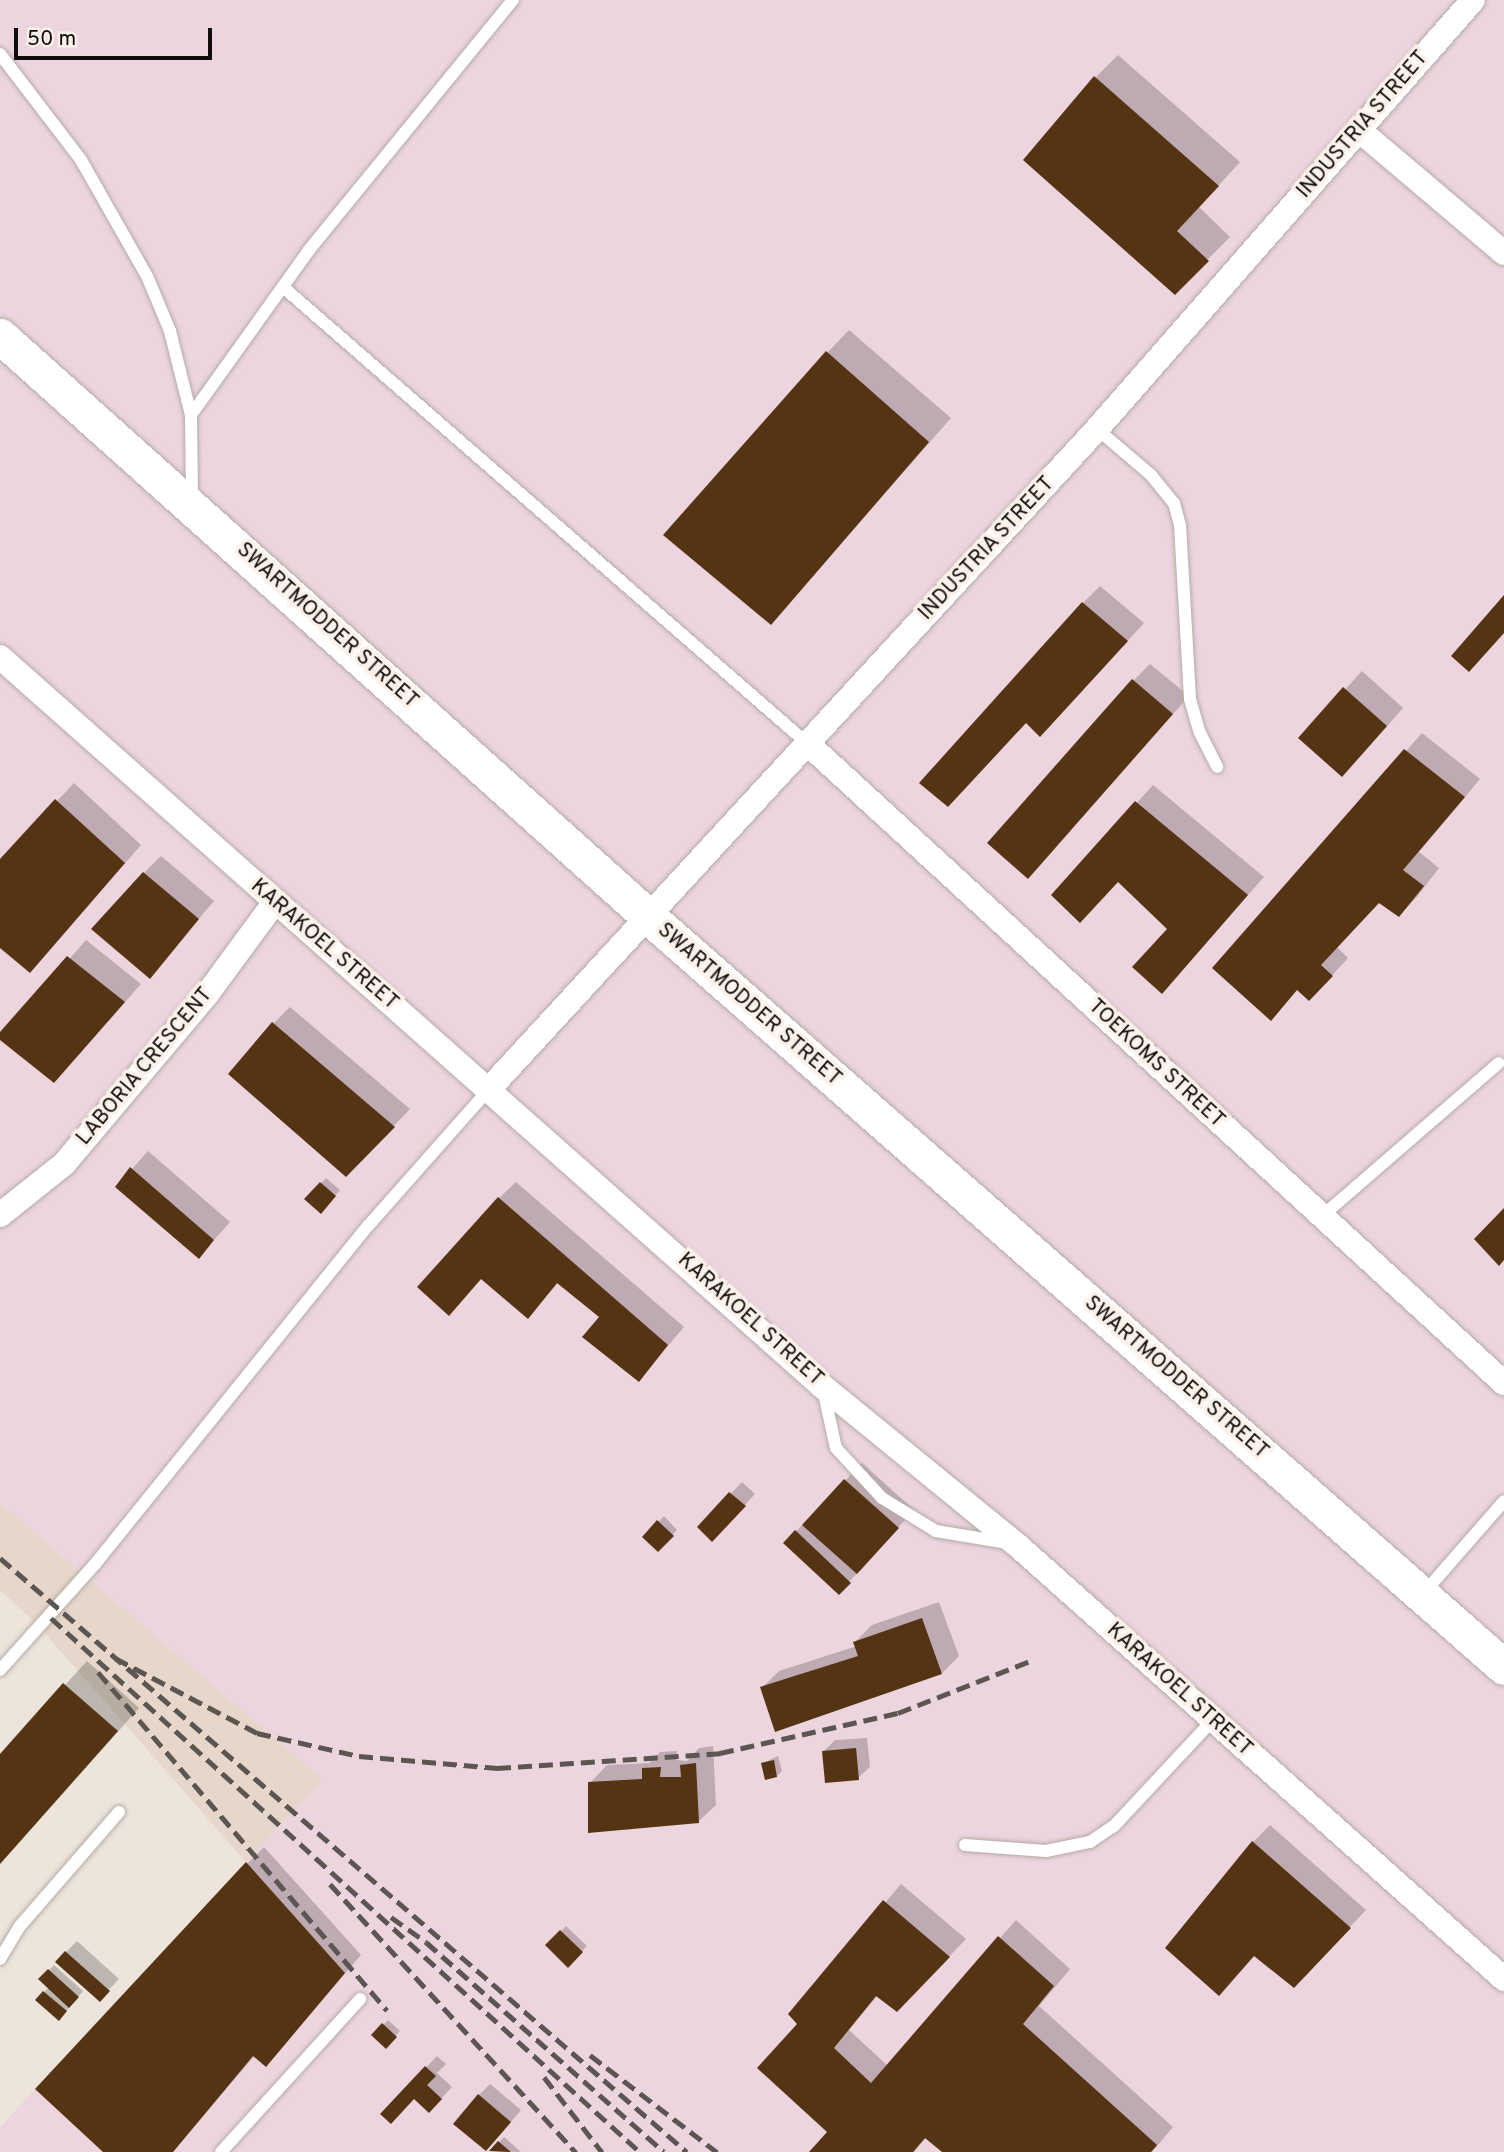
<!DOCTYPE html>
<style>
body{margin:0}
#map{position:relative;width:1504px;height:2152px;overflow:hidden;background:#ede4dc;font-family:Overpass,sans-serif}
div>[style]{position:absolute}
.industrial>*{inset:0;background:#edd5df}
.built>*{inset:0;background:#e6d7ca}
.shadow>*{inset:0;background:#0003}
.building>*{inset:0;background:#543413}
.roads{filter:drop-shadow(0 0 2px #b5aca5) drop-shadow(0 0 2px #b5aca5)}
.service>*{height:12px;margin:-6px;padding:0 6px;transform-origin:6px;border-radius:6px;background:#fff}
.minor>*{height:24px;margin:-12px;padding:0 12px;transform-origin:12px;border-radius:12px;background:#fff}
.secondary>*{height:35px;margin:-17.5px;padding:0 17.5px;transform-origin:17.5px;border-radius:17.5px;background:#fff}
.rail>*{height:5px;margin-top:-2.5px;transform-origin:0;background:repeating-linear-gradient(90deg,#5c5652 0 14px,transparent 0 21px)}
span{translate:-50% -50%;white-space:nowrap;text-align:center;line-height:1.15;-webkit-text-stroke:7px #fbf1e9;paint-order:stroke}
.street-label{font-size:21px;color:#0f0c0a}
.scale{position:absolute;left:14px;top:28px;width:198px;height:32px;box-sizing:border-box;border:4px solid #0f0c0a;border-top:0;padding-left:9px;font-size:21px;line-height:24px;white-space:nowrap;color:#0f0c0a;-webkit-text-stroke:5px #fbf1e9;paint-order:stroke}
</style>
<div id="map">
<div class="industrial">
<div style="clip-path:polygon(0 0,1504px 0,1504px 2152px,0 2152px,0 2127px,322px 1780px,0 1503px)"></div>
</div>
<div class="built">
<div style="clip-path:polygon(0 1503px,323px 1780px,246px 1862px,36px 1623px,0 1590px)"></div>
</div>
<div class="shadow">
<div style="clip-path:polygon(1118px 55px,1240px 162px,1199px 207px,1230px 237px,1175px 292px,1096px 77px)"></div>
<div style="clip-path:polygon(849px 330px,951px 418px,771px 623px,827px 353px)"></div>
<div style="clip-path:polygon(1100px 586px,1144px 623px,1057px 718px,1083px 603px)"></div>
<div style="clip-path:polygon(1150px 664px,1189px 696px,1045px 859px,1134px 680px)"></div>
<div style="clip-path:polygon(1362px 671px,1403px 708px,1359px 758px,1301px 738px)"></div>
<div style="clip-path:polygon(1422px 733px,1480px 779px,1419px 852px,1439px 868px,1416px 898px,1399px 915px,1379px 901px,1336px 946px,1348px 958px,1326px 982px,1299px 988px,1287px 1001px,1215px 968px)"></div>
<div style="clip-path:polygon(74px 783px,141px 845px,46px 954px,0 946px,0 862px)"></div>
<div style="clip-path:polygon(1153px 785px,1264px 877px,1162px 992px,1169px 929px,1119px 880px,1053px 895px)"></div>
<div style="clip-path:polygon(161px 856px,214px 901px,150px 976px,144px 873px)"></div>
<div style="clip-path:polygon(86px 940px,141px 984px,70px 1064px,0 1038px)"></div>
<div style="clip-path:polygon(290px 1007px,410px 1109px,363px 1158px,273px 1024px)"></div>
<div style="clip-path:polygon(148px 1151px,230px 1222px,199px 1257px,117px 1186px)"></div>
<div style="clip-path:polygon(326px 1178px,340px 1190px,321px 1211px,307px 1199px)"></div>
<div style="clip-path:polygon(516px 1182px,684px 1327px,639px 1380px,602px 1317px,559px 1282px,528px 1317px,482px 1278px,449px 1314px,499px 1198px)"></div>
<div style="clip-path:polygon(862px 1463px,914px 1510px,839px 1593px,786px 1542px)"></div>
<div style="clip-path:polygon(742px 1482px,755px 1494px,723px 1529px,699px 1527px)"></div>
<div style="clip-path:polygon(664px 1516px,677px 1530px,658px 1550px,644px 1537px)"></div>
<div style="clip-path:polygon(939px 1602px,959px 1656px,942px 1673px,762px 1688px,779px 1671px,857px 1646px,855px 1642px,872px 1625px)"></div>
<div style="clip-path:polygon(87px 1661px,139px 1708px,0 1864px,0 1756px)"></div>
<div style="clip-path:polygon(867px 1738px,870px 1767px,858px 1778px,824px 1751px,835px 1740px)"></div>
<div style="clip-path:polygon(713px 1746px,716px 1805px,698px 1822px,590px 1783px,607px 1765px,649px 1763px,660px 1752px,677px 1751px,676px 1760px,687px 1761px,699px 1748px)"></div>
<div style="clip-path:polygon(778px 1756px,782px 1771px,777px 1776px,763px 1763px)"></div>
<div style="clip-path:polygon(1270px 1825px,1366px 1910px,1311px 1968px,1255px 1955px,1219px 1993px,1253px 1842px)"></div>
<div style="clip-path:polygon(264px 1847px,361px 1955px,266px 2065px,255px 2055px,173px 2152px,106px 2152px,247px 1864px)"></div>
<div style="clip-path:polygon(901px 1884px,966px 1939px,914px 1993px,878px 1995px,849px 2030px,888px 2066px,1016px 1920px,1070px 1969px,1039px 2006px,1173px 2127px,1152px 2152px,944px 2152px,927px 2137px,914px 2152px,811px 2152px,830px 2132px,799px 2024px,790px 2014px)"></div>
<div style="clip-path:polygon(566px 1926px,587px 1946px,568px 1965px,548px 1945px)"></div>
<div style="clip-path:polygon(77px 1941px,119px 1979px,100px 1999px,66px 1952px)"></div>
<div style="clip-path:polygon(54px 1965px,83px 1991px,64px 2014px,37px 2000px,49px 1987px,41px 1979px)"></div>
<div style="clip-path:polygon(388px 2020px,400px 2031px,386px 2046px,374px 2035px)"></div>
<div style="clip-path:polygon(437px 2056px,446px 2064px,437px 2073px,452px 2087px,440px 2100px,415px 2097px,382px 2114px)"></div>
<div style="clip-path:polygon(490px 2084px,521px 2110px,497px 2138px,479px 2095px)"></div>
<div style="clip-path:polygon(504px 2137px,521px 2152px,491px 2151px)"></div>
</div>
<div class="building">
<div style="clip-path:polygon(1094px 76px,1219px 186px,1177px 231px,1209px 261px,1175px 295px,1023px 160px)"></div>
<div style="clip-path:polygon(826px 351px,929px 442px,771px 625px,663px 535px)"></div>
<div style="clip-path:polygon(1504px 595px,1504px 633px,1469px 672px,1451px 656px)"></div>
<div style="clip-path:polygon(1082px 602px,1128px 641px,1040px 737px,1026px 723px,948px 807px,919px 783px)"></div>
<div style="clip-path:polygon(1132px 679px,1173px 714px,1028px 879px,987px 843px)"></div>
<div style="clip-path:polygon(1343px 687px,1387px 726px,1342px 777px,1298px 738px)"></div>
<div style="clip-path:polygon(1404px 749px,1465px 797px,1403px 870px,1424px 886px,1399px 917px,1379px 903px,1321px 965px,1333px 976px,1309px 1001px,1297px 990px,1271px 1021px,1212px 968px)"></div>
<div style="clip-path:polygon(55px 799px,125px 863px,30px 973px,0 948px,0 859px)"></div>
<div style="clip-path:polygon(1135px 801px,1248px 895px,1162px 994px,1132px 967px,1167px 929px,1118px 882px,1080px 923px,1051px 895px)"></div>
<div style="clip-path:polygon(143px 872px,199px 919px,150px 979px,91px 929px)"></div>
<div style="clip-path:polygon(67px 956px,125px 1002px,54px 1083px,0 1040px,0 1032px)"></div>
<div style="clip-path:polygon(272px 1022px,395px 1127px,346px 1177px,228px 1074px)"></div>
<div style="clip-path:polygon(130px 1167px,214px 1240px,199px 1259px,115px 1187px)"></div>
<div style="clip-path:polygon(320px 1182px,336px 1196px,321px 1214px,304px 1199px)"></div>
<div style="clip-path:polygon(498px 1197px,668px 1345px,639px 1382px,582px 1337px,599px 1317px,557px 1283px,528px 1319px,481px 1279px,449px 1316px,417px 1287px)"></div>
<div style="clip-path:polygon(1504px 1208px,1504px 1260px,1499px 1266px,1474px 1239px)"></div>
<div style="clip-path:polygon(844px 1479px,899px 1528px,857px 1574px,802px 1525px)"></div>
<div style="clip-path:polygon(729px 1492px,746px 1506px,712px 1542px,697px 1527px)"></div>
<div style="clip-path:polygon(657px 1520px,674px 1536px,658px 1552px,642px 1537px)"></div>
<div style="clip-path:polygon(795px 1530px,851px 1583px,839px 1595px,783px 1543px)"></div>
<div style="clip-path:polygon(922px 1618px,942px 1674px,775px 1732px,760px 1687px,858px 1656px,853px 1642px)"></div>
<div style="clip-path:polygon(63px 1683px,118px 1731px,0 1864px,0 1754px)"></div>
<div style="clip-path:polygon(856px 1748px,859px 1780px,825px 1783px,822px 1751px)"></div>
<div style="clip-path:polygon(774px 1760px,777px 1777px,765px 1780px,761px 1763px)"></div>
<div style="clip-path:polygon(696px 1763px,699px 1823px,588px 1833px,588px 1782px,642px 1779px,642px 1768px,661px 1767px,660px 1777px,681px 1777px,680px 1765px)"></div>
<div style="clip-path:polygon(1252px 1841px,1351px 1928px,1294px 1988px,1254px 1956px,1219px 1996px,1165px 1948px)"></div>
<div style="clip-path:polygon(246px 1862px,345px 1973px,266px 2067px,253px 2056px,173px 2152px,103px 2152px,35px 2089px)"></div>
<div style="clip-path:polygon(883px 1900px,950px 1957px,897px 2012px,876px 1996px,834px 2048px,871px 2083px,998px 1936px,1054px 1986px,1023px 2024px,1157px 2145px,1151px 2152px,942px 2152px,925px 2138px,913px 2152px,809px 2152px,827px 2132px,757px 2068px,797px 2024px,788px 2014px)"></div>
<div style="clip-path:polygon(560px 1930px,583px 1952px,568px 1968px,545px 1945px)"></div>
<div style="clip-path:polygon(65px 1951px,110px 1991px,100px 2002px,55px 1962px)"></div>
<div style="clip-path:polygon(48px 1969px,79px 1997px,69px 2008px,38px 1979px)"></div>
<div style="clip-path:polygon(43px 1991px,67px 2011px,59px 2021px,35px 2000px)"></div>
<div style="clip-path:polygon(382px 2023px,397px 2037px,386px 2049px,371px 2035px)"></div>
<div style="clip-path:polygon(425px 2066px,436px 2076px,427px 2085px,442px 2099px,429px 2113px,414px 2099px,391px 2124px,380px 2114px)"></div>
<div style="clip-path:polygon(478px 2094px,511px 2122px,486px 2151px,453px 2124px)"></div>
<div style="clip-path:polygon(498px 2141px,511px 2152px,489px 2151px)"></div>
</div>
<div class="roads">
<div class="service">
<div style="left:0;top:54px;width:133px;rotate:52.6deg"></div>
<div style="left:81px;top:160px;width:133px;rotate:60.4deg"></div>
<div style="left:147px;top:276px;width:60px;rotate:67.3deg"></div>
<div style="left:170px;top:331px;width:87px;rotate:76deg"></div>
<div style="left:191px;top:415px;width:86px;rotate:89.3deg"></div>
<div style="left:283px;top:287px;width:696px;rotate:41.04deg"></div>
<div style="left:191px;top:415px;width:203px;rotate:-54.4deg"></div>
<div style="left:309px;top:250px;width:323px;rotate:-50.8deg"></div>
<div style="left:1097px;top:429px;width:71px;rotate:40.4deg"></div>
<div style="left:1151px;top:475px;width:36px;rotate:51deg"></div>
<div style="left:1174px;top:503px;width:23px;rotate:75deg"></div>
<div style="left:1180px;top:525px;width:174px;rotate:86.7deg"></div>
<div style="left:1190px;top:699px;width:35px;rotate:74deg"></div>
<div style="left:1200px;top:733px;width:38px;rotate:63deg"></div>
<div style="left:1321px;top:1217px;width:235px;rotate:-40.9deg"></div>
<div style="left:823px;top:1389px;width:60px;rotate:77.6deg"></div>
<div style="left:836px;top:1448px;width:68px;rotate:47.4deg"></div>
<div style="left:882px;top:1498px;width:63px;rotate:31.4deg"></div>
<div style="left:936px;top:1531px;width:73px;rotate:9.5deg"></div>
<div style="left:1423px;top:1594px;width:123px;rotate:-48.9deg"></div>
<div style="left:0;top:1670px;width:142px;rotate:-48.1deg"></div>
<div style="left:95px;top:1564px;width:434px;rotate:-51.1deg"></div>
<div style="left:368px;top:1226px;width:184px;rotate:-48.5deg"></div>
<div style="left:965px;top:1845px;width:81px;rotate:4.2deg"></div>
<div style="left:1046px;top:1851px;width:45px;rotate:-11.6deg"></div>
<div style="left:1090px;top:1842px;width:29px;rotate:-34deg"></div>
<div style="left:1114px;top:1826px;width:145px;rotate:-47deg"></div>
<div style="left:0;top:1959px;width:39px;rotate:-59deg"></div>
<div style="left:20px;top:1926px;width:151px;rotate:-49deg"></div>
<div style="left:221px;top:2152px;width:207px;rotate:-47.7deg"></div>
</div>
<div class="minor">
<div style="left:1359px;top:130px;width:190px;rotate:40.3deg"></div>
<div style="left:0;top:657px;width:1099px;rotate:41.57deg"></div>
<div style="left:822px;top:1386px;width:250px;rotate:39.2deg"></div>
<div style="left:1016px;top:1544px;width:654px;rotate:41.71deg"></div>
<div style="left:808px;top:744px;width:945px;rotate:42.56deg"></div>
<div style="left:490px;top:1088px;width:896px;rotate:-47.35deg"></div>
<div style="left:1097px;top:429px;width:570px;rotate:-48.77deg"></div>
<div style="left:0;top:1215px;width:82px;rotate:-38.6deg"></div>
<div style="left:64px;top:1164px;width:224px;rotate:-49.9deg"></div>
<div style="left:208px;top:993px;width:112px;rotate:-53.7deg"></div>
</div>
<div class="secondary">
<div style="left:0;top:336px;width:871px;rotate:41.84deg"></div>
<div style="left:649px;top:917px;width:1137px;rotate:41.26deg"></div>
</div>
</div>
<div class="rail">
<div style="left:0;top:1558px;width:908px;rotate:40.85deg"></div>
<div style="left:51px;top:1618px;width:795px;rotate:42.2deg"></div>
<div style="left:115px;top:1658px;width:161px;rotate:27.8deg"></div>
<div style="left:257px;top:1733px;width:105px;rotate:12.7deg"></div>
<div style="left:359px;top:1756px;width:139px;rotate:5deg"></div>
<div style="left:497px;top:1768px;width:224px;rotate:-3.8deg"></div>
<div style="left:720px;top:1753px;width:182px;rotate:-12.7deg"></div>
<div style="left:898px;top:1713px;width:147px;rotate:-21.5deg"></div>
<div style="left:98px;top:1672px;width:445px;rotate:49.5deg"></div>
<div style="left:330px;top:1884px;width:364px;rotate:47.5deg"></div>
<div style="left:391px;top:1917px;width:43px;rotate:35.5deg"></div>
<div style="left:426px;top:1942px;width:317px;rotate:41.4deg"></div>
<div style="left:590px;top:2055px;width:160px;rotate:37.4deg"></div>
<div style="left:544px;top:2077px;width:95px;rotate:52.3deg"></div>
</div>
<div class="street-label">
<span style="left:1363px;top:125px;rotate:-49deg">INDUSTRIA STREET</span>
<span style="left:987px;top:549px;rotate:-47deg">INDUSTRIA STREET</span>
<span style="left:327px;top:626px;rotate:42deg">SWARTMODDER STREET</span>
<span style="left:324px;top:945px;rotate:41deg">KARAKOEL STREET</span>
<span style="left:749px;top:1005px;rotate:41deg">SWARTMODDER STREET</span>
<span style="left:1156px;top:1064px;rotate:43deg">TOEKOMS STREET</span>
<span style="left:145px;top:1067px;rotate:-50deg">LABORIA CRESCENT</span>
<span style="left:750px;top:1320px;rotate:42deg">KARAKOEL STREET</span>
<span style="left:1176px;top:1378px;rotate:41deg">SWARTMODDER STREET</span>
<span style="left:1179px;top:1690px;rotate:42deg">KARAKOEL STREET</span>
</div>
<div class="scale">50 m</div>
</div>
